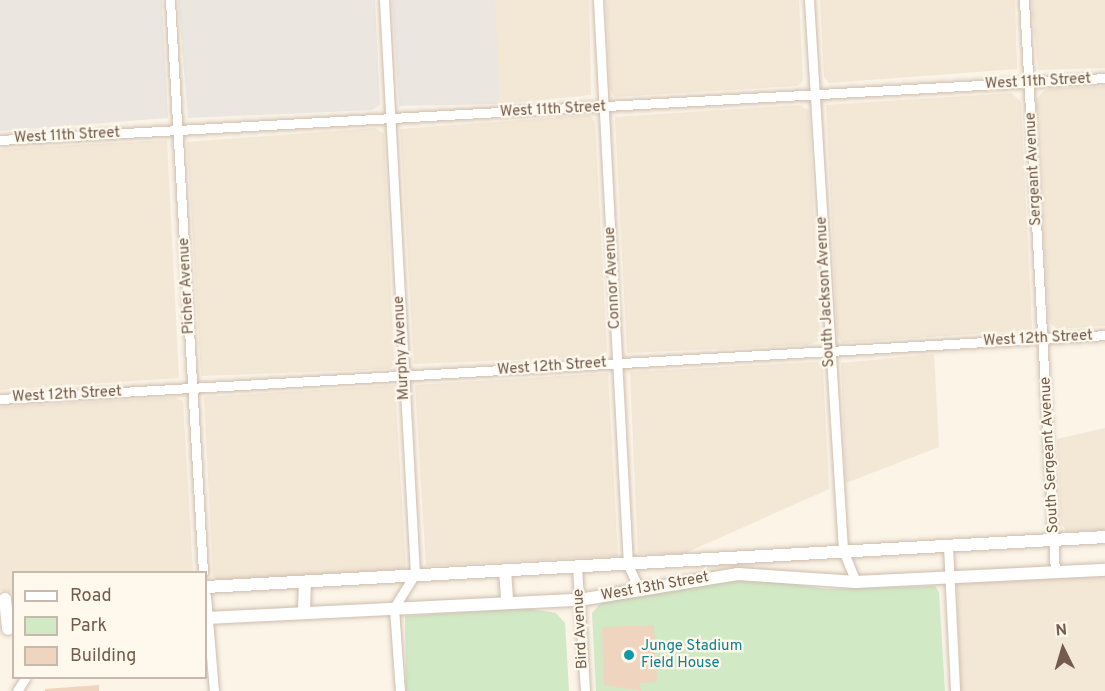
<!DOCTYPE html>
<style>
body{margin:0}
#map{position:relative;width:1105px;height:691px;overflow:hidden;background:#fbf4e7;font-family:Overpass,sans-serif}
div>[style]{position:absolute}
.residential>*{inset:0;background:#f3e7d6}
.industrial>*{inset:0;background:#ece6e0}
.green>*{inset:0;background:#d2e9c6}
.building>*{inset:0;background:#efd5c0}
.roads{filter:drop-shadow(0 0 2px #cdbdae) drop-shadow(0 0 2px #cdbdae)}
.minor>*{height:9px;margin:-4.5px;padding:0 4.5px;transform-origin:4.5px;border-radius:4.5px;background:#fff}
.tertiary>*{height:12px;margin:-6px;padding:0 6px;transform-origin:6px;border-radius:6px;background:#fff}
.dots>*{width:16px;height:16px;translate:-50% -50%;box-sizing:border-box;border:3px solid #fef8ed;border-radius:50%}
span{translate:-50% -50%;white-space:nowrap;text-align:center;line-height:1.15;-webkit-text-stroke:4.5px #fef8ed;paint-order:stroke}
.street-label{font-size:15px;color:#745c4c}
.culture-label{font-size:15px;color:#0d838f}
.left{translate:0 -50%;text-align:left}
.legend{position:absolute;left:12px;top:571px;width:195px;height:108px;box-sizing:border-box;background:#fef8ed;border:2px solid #c7baad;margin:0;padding:8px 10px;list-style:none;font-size:18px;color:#745c4c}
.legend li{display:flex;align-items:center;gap:12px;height:30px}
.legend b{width:30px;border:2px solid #c7baad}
.north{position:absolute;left:1033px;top:619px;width:60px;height:60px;-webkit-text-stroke:4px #fef8ed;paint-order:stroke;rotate:355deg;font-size:16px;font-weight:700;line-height:24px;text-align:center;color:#745c4c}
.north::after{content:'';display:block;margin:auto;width:21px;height:27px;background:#745c4c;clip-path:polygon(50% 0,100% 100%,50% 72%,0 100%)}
</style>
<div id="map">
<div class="residential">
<div style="clip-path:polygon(494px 0,589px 0,591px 95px,500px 104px)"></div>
<div style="clip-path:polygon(606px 0,799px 0,803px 81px,797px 86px,614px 97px,610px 88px)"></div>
<div style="clip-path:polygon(820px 0,1015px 0,1017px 69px,829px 83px,824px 77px)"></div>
<div style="clip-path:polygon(1031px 0,1105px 0,1105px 68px,1038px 70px)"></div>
<div style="clip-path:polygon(1105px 86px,1105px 326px,1057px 329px,1049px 322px,1036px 99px,1046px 89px)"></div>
<div style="clip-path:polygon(1011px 93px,1021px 102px,1032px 330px,842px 343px,837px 336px,826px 105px)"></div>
<div style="clip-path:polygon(800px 105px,809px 111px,820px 340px,808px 345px,627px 353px,615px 117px)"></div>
<div style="clip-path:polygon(590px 115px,595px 122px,607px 352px,602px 356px,414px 364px,400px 129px)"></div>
<div style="clip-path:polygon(375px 128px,384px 134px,394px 365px,389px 369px,201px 376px,187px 142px)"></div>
<div style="clip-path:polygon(167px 140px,179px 378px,0 390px,0 149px)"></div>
<div style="clip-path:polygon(934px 354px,939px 447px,846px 483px,841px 363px)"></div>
<div style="clip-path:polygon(818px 362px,823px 370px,829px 489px,683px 554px,638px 554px,630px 372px)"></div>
<div style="clip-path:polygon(608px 373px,618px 556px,426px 566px,415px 385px)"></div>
<div style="clip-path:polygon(395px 385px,406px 569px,220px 581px,213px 577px,204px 397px)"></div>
<div style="clip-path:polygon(174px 397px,183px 401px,193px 572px,14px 572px,13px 593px,0 590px,0 407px)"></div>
<div style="clip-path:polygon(1105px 428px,1105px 530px,1066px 531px,1061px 523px,1057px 439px)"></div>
<div style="clip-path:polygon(1105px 573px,1105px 691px,961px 691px,957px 582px)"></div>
</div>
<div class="industrial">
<div style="clip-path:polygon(0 0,162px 0,168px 118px,0 131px)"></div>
<div style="clip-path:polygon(178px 0,375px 0,380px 105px,372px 110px,188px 118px)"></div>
<div style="clip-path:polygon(392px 0,495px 0,500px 104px,399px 106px)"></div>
</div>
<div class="green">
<div style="clip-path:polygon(760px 579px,827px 589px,935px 586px,939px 592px,945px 691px,596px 691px,592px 613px,601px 603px,691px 581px)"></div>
<div style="clip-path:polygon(526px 608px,556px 613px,565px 623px,569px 691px,406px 691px,405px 616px)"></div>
</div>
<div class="building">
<div style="clip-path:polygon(654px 625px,657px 682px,640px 683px,641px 691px,604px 685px,602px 627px)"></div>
<div style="clip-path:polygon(99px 685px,99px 691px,45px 691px,45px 689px)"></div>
</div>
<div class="roads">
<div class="minor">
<div style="left:170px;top:0;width:573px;rotate:86.7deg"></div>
<div style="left:384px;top:0;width:575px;rotate:86.91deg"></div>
<div style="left:415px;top:574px;width:40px;rotate:122deg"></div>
<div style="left:394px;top:608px;width:83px;rotate:85.9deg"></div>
<div style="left:598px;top:0;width:566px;rotate:86.96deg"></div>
<div style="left:628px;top:565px;width:26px;rotate:65deg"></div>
<div style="left:809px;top:0;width:551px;rotate:86.46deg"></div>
<div style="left:843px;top:550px;width:35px;rotate:68deg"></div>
<div style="left:1024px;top:0;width:573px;rotate:86.9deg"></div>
<div style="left:0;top:140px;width:1107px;rotate:-3.21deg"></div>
<div style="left:0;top:399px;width:1107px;rotate:-3.31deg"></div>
<div style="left:948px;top:546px;width:145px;rotate:87.2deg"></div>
<div style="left:577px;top:567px;width:124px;rotate:86.3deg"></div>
<div style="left:206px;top:596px;width:95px;rotate:85.2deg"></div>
<div style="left:17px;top:691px;width:15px;rotate:-58deg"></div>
</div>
<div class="tertiary">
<div style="left:505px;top:570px;width:32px;rotate:86deg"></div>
<div style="left:206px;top:587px;width:900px;rotate:-3.18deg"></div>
<div style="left:5px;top:599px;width:30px;rotate:84deg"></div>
<div style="left:304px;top:611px;width:28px;rotate:-88deg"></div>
<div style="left:206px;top:618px;width:373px;rotate:-2.8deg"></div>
<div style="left:579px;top:600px;width:161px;rotate:-9.3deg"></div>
<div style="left:738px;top:574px;width:118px;rotate:3.9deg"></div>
<div style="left:856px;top:582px;width:249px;rotate:-2.8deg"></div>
</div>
</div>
<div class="dots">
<div style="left:629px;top:655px;background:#0f9aa8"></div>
</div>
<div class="street-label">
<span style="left:1038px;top:82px;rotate:-3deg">West 11th Street</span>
<span style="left:553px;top:110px;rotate:-3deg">West 11th Street</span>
<span style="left:67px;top:136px;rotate:-3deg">West 11th Street</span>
<span style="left:1034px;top:169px;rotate:-93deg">Sergeant Avenue</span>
<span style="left:613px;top:278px;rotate:-93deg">Connor Avenue</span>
<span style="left:187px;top:286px;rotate:-93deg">Picher Avenue</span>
<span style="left:826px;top:292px;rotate:-93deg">South Jackson Avenue</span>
<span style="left:1038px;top:339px;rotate:-3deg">West 12th Street</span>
<span style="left:402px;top:348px;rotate:-93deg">Murphy Avenue</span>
<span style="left:552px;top:367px;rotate:-4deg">West 12th Street</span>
<span style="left:67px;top:395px;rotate:-3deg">West 12th Street</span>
<span style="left:1050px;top:455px;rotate:-93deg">South Sergeant Avenue</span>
<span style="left:655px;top:587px;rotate:-10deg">West 13th Street</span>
<span style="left:581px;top:629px;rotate:-93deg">Bird Avenue</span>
</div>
<div class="culture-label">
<span class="left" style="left:641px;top:655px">Junge Stadium<br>Field House</span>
</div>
<ul class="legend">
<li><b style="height:8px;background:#fff"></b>Road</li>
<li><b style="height:16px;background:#d2e9c6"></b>Park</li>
<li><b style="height:16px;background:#efd5c0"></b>Building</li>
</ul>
<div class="north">N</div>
</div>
